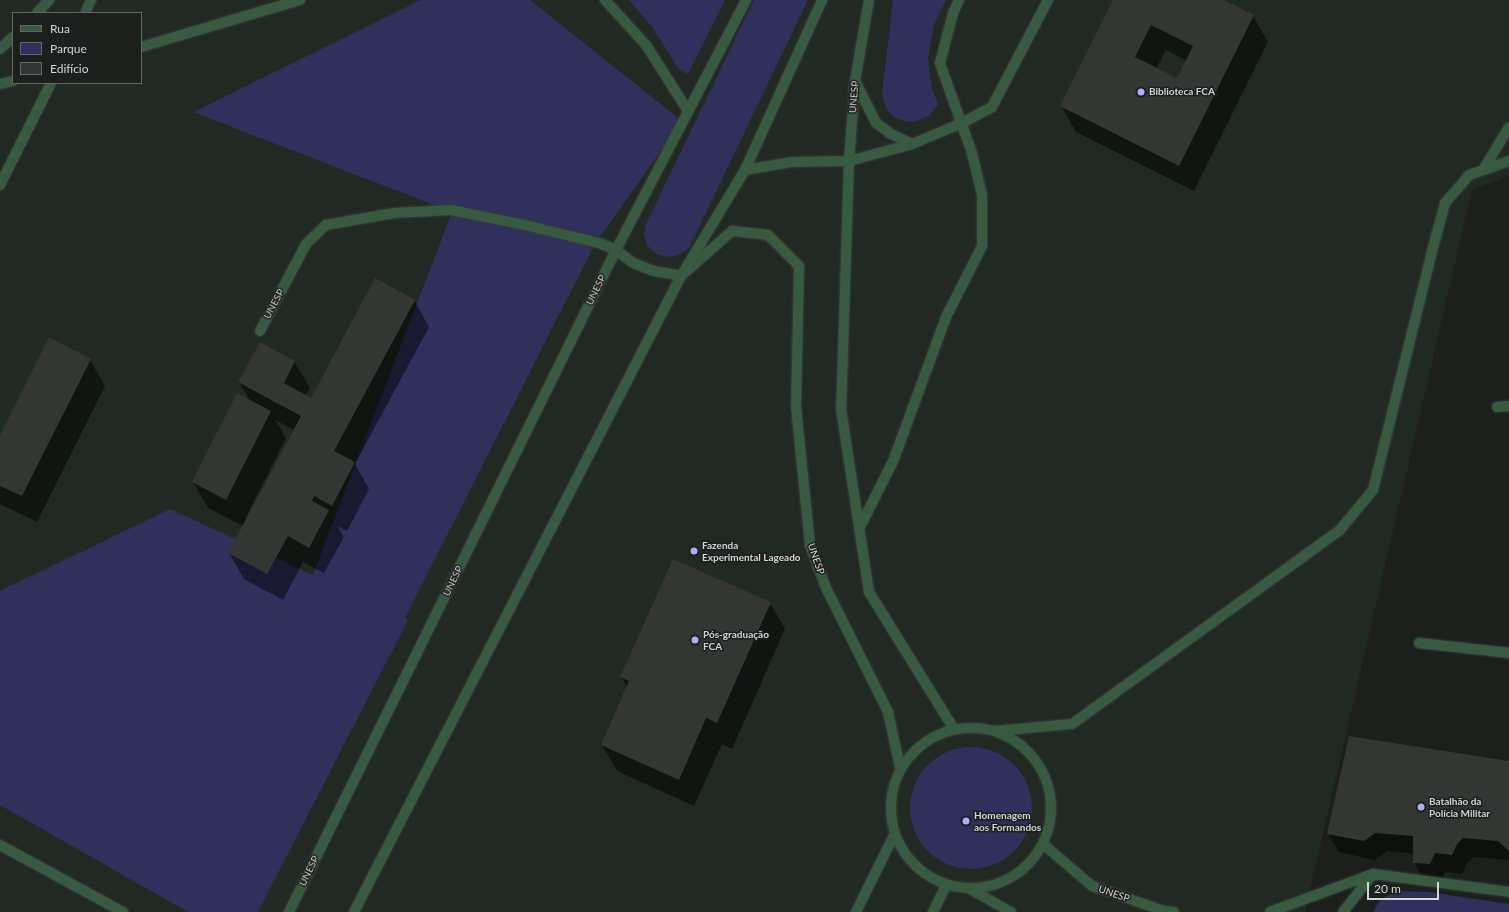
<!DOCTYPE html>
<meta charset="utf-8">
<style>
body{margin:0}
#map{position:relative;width:1509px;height:912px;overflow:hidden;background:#1c1f1c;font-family:Lato,sans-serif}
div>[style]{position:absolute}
.built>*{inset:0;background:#212923}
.green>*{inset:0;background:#30305d}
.round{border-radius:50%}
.shadow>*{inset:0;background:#0007}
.building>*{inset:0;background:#333633}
.roads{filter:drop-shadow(0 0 1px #393c39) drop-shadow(0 0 1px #393c39)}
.lane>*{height:10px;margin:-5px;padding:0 5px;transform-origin:5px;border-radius:5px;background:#375a40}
.lane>.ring{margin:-5px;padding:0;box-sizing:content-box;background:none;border:10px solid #375a40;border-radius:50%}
.street>*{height:10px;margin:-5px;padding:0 5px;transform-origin:5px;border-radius:5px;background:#375a40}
.dots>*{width:11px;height:11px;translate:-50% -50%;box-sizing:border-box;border:2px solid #1c1f1c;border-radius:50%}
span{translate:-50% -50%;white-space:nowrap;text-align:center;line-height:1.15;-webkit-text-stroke:3px #1c1f1c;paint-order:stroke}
.poi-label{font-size:10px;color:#d3d5d4;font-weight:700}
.left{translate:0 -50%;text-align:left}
.street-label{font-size:10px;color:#d3d5d4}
.legend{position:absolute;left:12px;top:12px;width:130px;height:72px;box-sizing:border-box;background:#1c1f1c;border:1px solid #656866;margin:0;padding:5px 7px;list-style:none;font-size:12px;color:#d3d5d4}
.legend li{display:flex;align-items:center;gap:8px;height:20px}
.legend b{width:20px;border:1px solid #656866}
.scale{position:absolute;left:1367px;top:882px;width:72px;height:18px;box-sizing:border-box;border:2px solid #d3d5d4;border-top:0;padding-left:5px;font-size:12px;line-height:14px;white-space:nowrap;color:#d3d5d4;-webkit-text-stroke:3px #1c1f1c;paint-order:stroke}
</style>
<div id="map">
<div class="built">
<div style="clip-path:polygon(evenodd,0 0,1509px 0,1509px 176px,1472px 190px,1305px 912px,0 912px,0 0,13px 13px,141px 13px,141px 83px,13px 83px,13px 13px)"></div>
</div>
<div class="green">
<div style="clip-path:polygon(421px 0,530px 0,682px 121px,595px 244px,405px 618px,408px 620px,258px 912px,188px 912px,0 805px,0 591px,170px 509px,313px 575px,452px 212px,193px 112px)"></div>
<div style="clip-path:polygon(629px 0,725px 0,688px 74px,678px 68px,653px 28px)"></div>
<div style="clip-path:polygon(754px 0,808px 0,689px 248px,681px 254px,672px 257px,663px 256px,654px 252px,647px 245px,644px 235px,645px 226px)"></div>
<div style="clip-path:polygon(893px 0,946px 0,934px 25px,928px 58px,932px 89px,938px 104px,929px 116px,915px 122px,905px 121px,896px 118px,888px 111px,884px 103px,882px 93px)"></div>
<div class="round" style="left:910px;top:747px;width:122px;height:122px"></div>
<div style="clip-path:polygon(1397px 891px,1429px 892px,1509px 904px,1509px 912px,1373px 912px,1380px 900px)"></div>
</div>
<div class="shadow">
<div style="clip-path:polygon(evenodd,1114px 0,1222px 0,1253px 16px,1268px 42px,1194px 191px,1076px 132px,1061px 106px,1114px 0,1166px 50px,1187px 61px,1177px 80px,1156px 69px,1166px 50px)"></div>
<div style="clip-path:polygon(evenodd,414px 300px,429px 327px,355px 464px,369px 489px,347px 531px,337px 526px,344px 537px,324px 573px,303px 562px,283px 600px,244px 579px,229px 553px,243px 526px,208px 508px,193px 482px,250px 401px,239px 382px,294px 361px,310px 388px,305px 396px,311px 399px,414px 300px,275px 420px,294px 430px,246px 520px,245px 519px,286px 438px,275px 420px)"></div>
<div style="clip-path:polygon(90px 360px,105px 386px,37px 522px,0 504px,0 437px)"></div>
<div style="clip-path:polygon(770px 603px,785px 629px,732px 749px,722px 744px,694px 806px,617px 771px,602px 745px,627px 687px,621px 677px)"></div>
<div style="clip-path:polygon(1509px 762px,1509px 860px,1474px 857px,1467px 863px,1462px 874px,1445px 872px,1441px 883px,1425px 882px,1414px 863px,1414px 854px,1387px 851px,1375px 860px,1339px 852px,1328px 833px)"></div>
</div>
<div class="building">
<div style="clip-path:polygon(evenodd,1113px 0,1224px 0,1254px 15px,1179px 166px,1060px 106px,1113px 0,1151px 25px,1193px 46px,1177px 78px,1135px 57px,1151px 25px)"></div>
<div style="clip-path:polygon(375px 278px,415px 300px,334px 451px,355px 462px,332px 506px,314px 496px,312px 501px,329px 510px,309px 548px,288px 536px,267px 574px,228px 553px,301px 416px,238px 382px,260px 342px,295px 361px,284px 383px,311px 398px)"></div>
<div style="clip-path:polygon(49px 337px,91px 359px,22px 496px,0 486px,0 435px)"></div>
<div style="clip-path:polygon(237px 393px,271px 411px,226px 500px,192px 482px)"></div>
<div style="clip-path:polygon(673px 559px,771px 602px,717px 723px,706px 718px,679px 780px,601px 745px,629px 681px,620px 677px)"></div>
<div style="clip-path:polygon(1349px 736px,1509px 761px,1509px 851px,1498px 841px,1463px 838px,1457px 844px,1452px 855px,1435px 853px,1430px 864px,1413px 863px,1413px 836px,1375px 833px,1364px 841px,1327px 834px)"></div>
</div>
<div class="roads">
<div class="lane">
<div style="left:605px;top:0;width:61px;rotate:47.7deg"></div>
<div style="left:646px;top:45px;width:78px;rotate:57.5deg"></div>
<div style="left:869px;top:0;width:82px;rotate:99.8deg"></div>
<div style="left:855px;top:81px;width:80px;rotate:94.3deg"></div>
<div style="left:849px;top:161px;width:248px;rotate:91.8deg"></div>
<div style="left:841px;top:409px;width:185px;rotate:81.3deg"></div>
<div style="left:869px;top:592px;width:161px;rotate:58.2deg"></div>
<div style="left:37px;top:13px;width:18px;rotate:-47deg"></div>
<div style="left:85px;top:13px;width:14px;rotate:-65deg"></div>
<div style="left:141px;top:47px;width:166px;rotate:-16.5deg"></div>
<div style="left:0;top:49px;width:18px;rotate:-43deg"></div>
<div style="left:855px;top:81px;width:47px;rotate:63.4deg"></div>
<div style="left:876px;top:123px;width:19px;rotate:36deg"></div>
<div style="left:891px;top:134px;width:23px;rotate:25deg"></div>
<div style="left:0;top:84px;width:13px;rotate:-13deg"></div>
<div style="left:745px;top:170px;width:48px;rotate:-9.7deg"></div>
<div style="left:792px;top:162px;width:57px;rotate:-1deg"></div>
<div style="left:849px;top:161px;width:65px;rotate:-15.1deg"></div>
<div style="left:912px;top:144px;width:54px;rotate:-22.8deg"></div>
<div style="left:962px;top:123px;width:34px;rotate:-28deg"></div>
<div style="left:992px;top:107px;width:121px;rotate:-62.4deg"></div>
<div style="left:1483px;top:170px;width:50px;rotate:-58.8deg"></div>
<div style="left:0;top:185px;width:114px;rotate:-63.4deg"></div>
<div style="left:616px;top:250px;width:21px;rotate:37deg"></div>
<div style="left:633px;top:263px;width:22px;rotate:21deg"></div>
<div style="left:654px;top:271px;width:27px;rotate:10deg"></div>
<div style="left:681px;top:276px;width:68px;rotate:-41.4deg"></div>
<div style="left:732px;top:231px;width:36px;rotate:6deg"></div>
<div style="left:768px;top:235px;width:44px;rotate:45deg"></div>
<div style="left:799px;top:266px;width:141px;rotate:91.2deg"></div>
<div style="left:796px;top:407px;width:139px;rotate:84.2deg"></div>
<div style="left:810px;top:545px;width:46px;rotate:69.6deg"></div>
<div style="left:826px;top:588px;width:139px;rotate:63.4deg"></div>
<div style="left:888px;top:712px;width:56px;rotate:77.7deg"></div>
<div style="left:859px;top:529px;width:78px;rotate:-63.4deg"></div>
<div style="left:894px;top:459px;width:151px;rotate:-69.9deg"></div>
<div style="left:946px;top:317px;width:80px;rotate:-63.1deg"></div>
<div style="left:982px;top:246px;width:51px;rotate:-90deg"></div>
<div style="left:982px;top:195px;width:43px;rotate:-103.4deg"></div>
<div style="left:972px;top:153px;width:96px;rotate:-109.6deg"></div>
<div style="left:940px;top:63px;width:52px;rotate:-75.4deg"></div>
<div style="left:953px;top:13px;width:14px;rotate:-65deg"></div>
<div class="ring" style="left:891px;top:728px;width:150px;height:150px"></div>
<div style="left:995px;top:731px;width:77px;rotate:-5.2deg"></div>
<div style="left:1072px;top:724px;width:329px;rotate:-35.9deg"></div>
<div style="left:1339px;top:531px;width:53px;rotate:-50.3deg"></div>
<div style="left:1373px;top:490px;width:242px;rotate:-76.1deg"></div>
<div style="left:1431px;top:255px;width:54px;rotate:-74.9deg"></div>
<div style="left:1445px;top:203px;width:37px;rotate:-49deg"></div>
<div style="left:1469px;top:175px;width:42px;rotate:-19.3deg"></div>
<div style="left:1043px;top:844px;width:65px;rotate:40.6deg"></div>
<div style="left:1092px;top:886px;width:76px;rotate:19.1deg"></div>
<div style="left:1164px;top:911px;width:10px;rotate:6deg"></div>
<div style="left:0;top:845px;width:140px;rotate:28.6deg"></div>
<div style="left:970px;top:889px;width:47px;rotate:29.3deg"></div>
<div style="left:289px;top:912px;width:738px;rotate:-63.71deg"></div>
<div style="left:616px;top:250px;width:282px;rotate:-62.5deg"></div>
<div style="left:354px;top:912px;width:715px;rotate:-62.79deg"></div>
<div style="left:681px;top:276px;width:124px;rotate:-58.9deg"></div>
<div style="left:745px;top:170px;width:187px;rotate:-65.6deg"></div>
<div style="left:856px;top:912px;width:86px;rotate:-63.7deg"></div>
<div style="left:933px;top:912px;width:30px;rotate:-64deg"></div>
<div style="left:1270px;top:912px;width:110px;rotate:-20.3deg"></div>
</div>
<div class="street">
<div style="left:260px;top:331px;width:98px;rotate:-62.1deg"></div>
<div style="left:306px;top:244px;width:28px;rotate:-44deg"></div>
<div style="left:326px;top:225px;width:69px;rotate:-10deg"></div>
<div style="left:394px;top:213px;width:57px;rotate:-3deg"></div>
<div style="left:451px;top:210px;width:76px;rotate:11.5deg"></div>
<div style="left:525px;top:225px;width:76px;rotate:13.7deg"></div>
<div style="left:599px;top:243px;width:18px;rotate:22deg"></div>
<div style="left:1497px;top:407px;width:12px;rotate:-5deg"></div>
<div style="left:1419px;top:643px;width:91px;rotate:6.3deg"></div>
<div style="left:1343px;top:912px;width:48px;rotate:-51.7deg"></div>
<div style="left:1373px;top:874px;width:137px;rotate:7.5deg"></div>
</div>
</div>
<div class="dots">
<div style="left:1141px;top:92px;background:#abaffb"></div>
<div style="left:694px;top:551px;background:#abaffb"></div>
<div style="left:695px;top:640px;background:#abaffb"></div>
<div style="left:1421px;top:807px;background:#abaffb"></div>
<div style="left:966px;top:821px;background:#abaffb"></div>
</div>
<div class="poi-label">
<span class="left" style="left:1149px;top:92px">Biblioteca FCA</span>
<span class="left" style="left:702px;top:551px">Fazenda<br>Experimental Lageado</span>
<span class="left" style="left:703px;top:640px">Pós-graduação<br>FCA</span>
<span class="left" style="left:1429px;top:807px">Batalhão da<br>Polícia Militar</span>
<span class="left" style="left:974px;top:821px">Homenagem<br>aos Formandos</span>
</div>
<div class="street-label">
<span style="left:854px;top:97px;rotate:-85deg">UNESP</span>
<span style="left:596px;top:290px;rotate:-64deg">UNESP</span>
<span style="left:274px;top:304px;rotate:-62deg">UNESP</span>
<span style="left:816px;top:559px;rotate:71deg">UNESP</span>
<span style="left:453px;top:581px;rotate:-64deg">UNESP</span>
<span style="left:309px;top:871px;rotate:-64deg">UNESP</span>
<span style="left:1114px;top:894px;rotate:19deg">UNESP</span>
</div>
<ul class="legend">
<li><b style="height:5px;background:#375a40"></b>Rua</li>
<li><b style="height:11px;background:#30305d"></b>Parque</li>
<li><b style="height:11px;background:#333633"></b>Edifício</li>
</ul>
<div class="scale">20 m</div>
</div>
